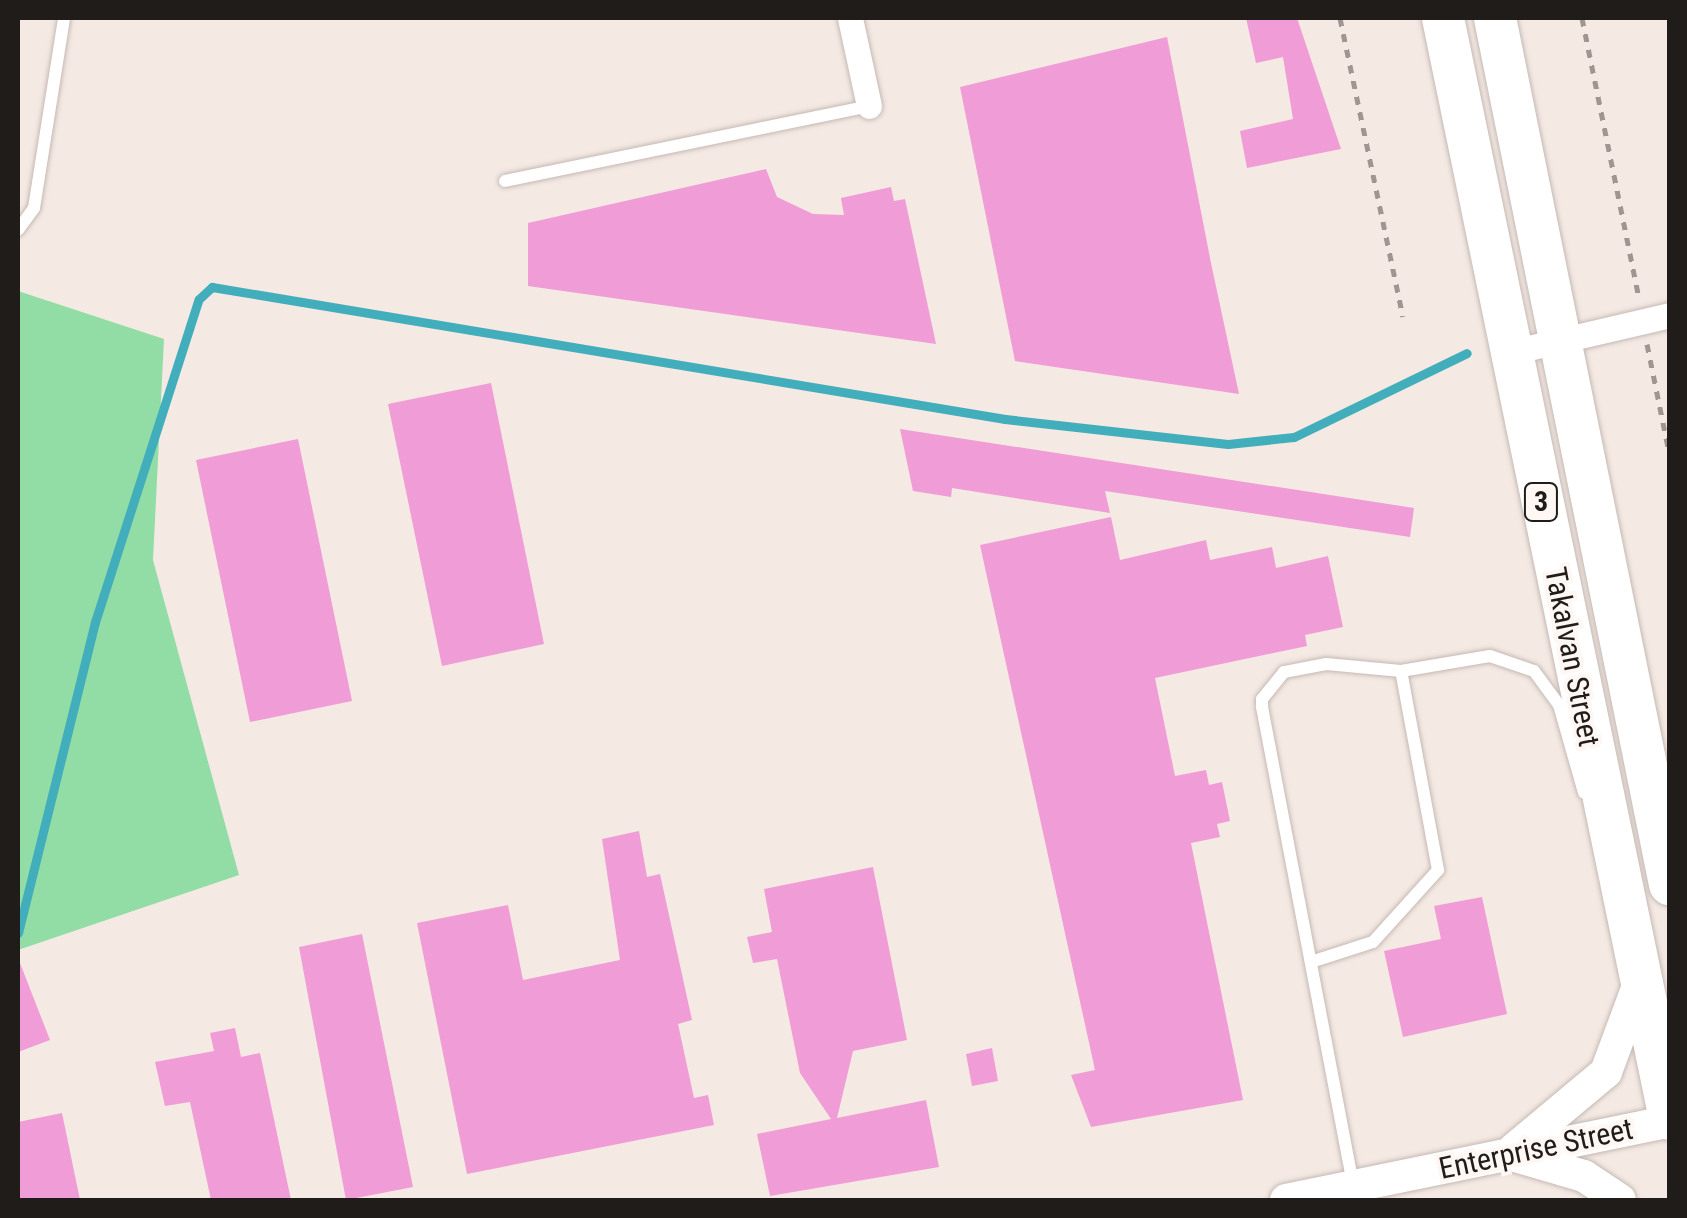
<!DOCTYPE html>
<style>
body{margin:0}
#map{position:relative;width:1687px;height:1218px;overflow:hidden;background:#f5e9e3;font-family:"Roboto Condensed",sans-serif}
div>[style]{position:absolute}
.green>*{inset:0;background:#92dda5}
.stream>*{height:9px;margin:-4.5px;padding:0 4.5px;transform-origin:4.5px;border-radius:4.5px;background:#42aebc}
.building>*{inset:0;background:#f09cd6}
.path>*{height:5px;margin-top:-2.5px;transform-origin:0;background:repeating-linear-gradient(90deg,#9e9691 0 8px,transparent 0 16px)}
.roads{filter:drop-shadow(0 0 2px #c5b9b4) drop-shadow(0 0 2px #c5b9b4)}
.service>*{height:12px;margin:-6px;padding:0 6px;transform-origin:6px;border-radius:6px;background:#fff}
.minor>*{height:25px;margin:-12.5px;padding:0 12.5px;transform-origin:12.5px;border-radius:12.5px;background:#fff}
.tertiary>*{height:32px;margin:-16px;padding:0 16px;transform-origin:16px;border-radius:16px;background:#fff}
.trunk>*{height:42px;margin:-21px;padding:0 21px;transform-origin:21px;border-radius:21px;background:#fff}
span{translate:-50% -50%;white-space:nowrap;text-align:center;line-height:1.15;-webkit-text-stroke:8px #fef7f3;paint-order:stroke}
.shield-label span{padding:2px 8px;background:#fef7f3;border:2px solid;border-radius:8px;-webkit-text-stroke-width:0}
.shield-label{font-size:28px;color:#201c1a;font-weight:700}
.street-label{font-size:30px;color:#201c1a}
.frame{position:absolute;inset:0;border:20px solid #201c1a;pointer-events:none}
</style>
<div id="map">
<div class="green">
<div style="clip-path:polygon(18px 291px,164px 339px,153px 560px,239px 875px,18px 950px)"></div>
</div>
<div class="stream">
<div style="left:18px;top:933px;width:320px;rotate:-76.1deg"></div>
<div style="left:95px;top:622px;width:339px;rotate:-72.2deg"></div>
<div style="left:199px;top:299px;width:18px;rotate:-43deg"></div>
<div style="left:212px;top:287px;width:804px;rotate:9.45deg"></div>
<div style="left:1005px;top:419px;width:224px;rotate:6.4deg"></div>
<div style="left:1228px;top:444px;width:66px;rotate:-6.1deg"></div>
<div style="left:1294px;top:437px;width:192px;rotate:-25.9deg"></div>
</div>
<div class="building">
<div style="clip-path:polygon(1246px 18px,1297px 18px,1341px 149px,1247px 168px,1240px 131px,1293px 119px,1283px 57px,1256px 63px)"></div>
<div style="clip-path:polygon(1167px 37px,1211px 263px,1239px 394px,1015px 361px,960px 87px)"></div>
<div style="clip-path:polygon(766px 169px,777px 197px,813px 214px,844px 215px,841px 198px,891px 187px,894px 201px,905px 199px,936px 344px,528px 286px,528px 223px)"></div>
<div style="clip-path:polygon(491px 383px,544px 644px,442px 666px,388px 404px)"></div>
<div style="clip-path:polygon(900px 429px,1414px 508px,1410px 537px,1105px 491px,1110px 513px,952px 488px,951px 497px,913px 491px)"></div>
<div style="clip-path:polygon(298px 439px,352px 701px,250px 722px,196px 460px)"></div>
<div style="clip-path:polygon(1111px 517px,1120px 560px,1206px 540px,1210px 560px,1272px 547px,1276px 568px,1328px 556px,1343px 627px,1305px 635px,1307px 646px,1155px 678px,1175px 776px,1206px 770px,1209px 785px,1222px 782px,1230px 821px,1217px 824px,1220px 837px,1191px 843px,1243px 1100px,1091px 1127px,1071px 1075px,1095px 1070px,980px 545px)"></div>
<div style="clip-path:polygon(639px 831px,647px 877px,660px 874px,692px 1020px,678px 1024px,694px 1098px,708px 1095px,714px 1125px,467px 1174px,417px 923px,508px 905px,523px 980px,620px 960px,602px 839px)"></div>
<div style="clip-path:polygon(873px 867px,907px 1040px,853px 1051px,837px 1118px,926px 1100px,939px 1167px,770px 1196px,757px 1134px,831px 1119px,800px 1073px,777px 959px,753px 963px,747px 937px,772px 932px,764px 889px)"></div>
<div style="clip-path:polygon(1482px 897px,1507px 1014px,1403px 1037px,1384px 951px,1441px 939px,1434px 906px)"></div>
<div style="clip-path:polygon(362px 934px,413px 1187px,346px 1200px,299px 947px)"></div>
<div style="clip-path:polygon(18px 958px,50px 1040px,18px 1052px)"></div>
<div style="clip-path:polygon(235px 1028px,241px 1057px,260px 1053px,291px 1200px,211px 1200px,190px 1102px,165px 1106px,155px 1062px,214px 1051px,210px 1033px)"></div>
<div style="clip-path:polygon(992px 1048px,998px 1081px,972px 1086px,966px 1054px)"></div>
<div style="clip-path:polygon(62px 1113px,80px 1200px,18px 1200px,18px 1122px)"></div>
</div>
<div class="path">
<div style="left:1340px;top:18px;width:305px;rotate:78.1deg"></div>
<div style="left:1582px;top:18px;width:287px;rotate:78.5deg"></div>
<div style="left:1647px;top:344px;width:115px;rotate:78.5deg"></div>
</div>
<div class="roads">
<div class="service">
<div style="left:505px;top:181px;width:372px;rotate:-11.6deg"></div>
<div style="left:18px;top:230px;width:27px;rotate:-54deg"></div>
<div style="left:34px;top:208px;width:192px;rotate:-81deg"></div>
<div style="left:1401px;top:671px;width:90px;rotate:-9.6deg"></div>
<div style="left:1490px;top:656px;width:46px;rotate:18.8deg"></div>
<div style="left:1534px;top:671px;width:42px;rotate:53.7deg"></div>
<div style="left:1559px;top:705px;width:91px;rotate:74.1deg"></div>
<div style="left:1311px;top:962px;width:65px;rotate:-17.9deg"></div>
<div style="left:1373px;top:942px;width:97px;rotate:-47.9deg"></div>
<div style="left:1438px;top:870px;width:202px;rotate:-100.5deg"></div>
<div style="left:1401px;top:671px;width:75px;rotate:-174.7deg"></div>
<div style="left:1326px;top:664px;width:43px;rotate:169.2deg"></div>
<div style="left:1284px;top:672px;width:35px;rotate:129deg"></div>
<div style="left:1262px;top:699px;width:8px;rotate:90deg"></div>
<div style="left:1262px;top:707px;width:487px;rotate:79.2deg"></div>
</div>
<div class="minor">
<div style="left:850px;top:18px;width:90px;rotate:77.8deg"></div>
<div style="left:1511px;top:352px;width:163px;rotate:-13.1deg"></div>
</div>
<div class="tertiary">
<div style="left:1514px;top:1149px;width:120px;rotate:-39.9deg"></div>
<div style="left:1606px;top:1072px;width:92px;rotate:-69.6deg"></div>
<div style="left:1515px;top:1156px;width:72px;rotate:16.2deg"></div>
<div style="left:1584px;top:1176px;width:43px;rotate:33.7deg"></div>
<div style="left:1286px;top:1200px;width:392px;rotate:-11.6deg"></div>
</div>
<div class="trunk">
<div style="left:1443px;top:18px;width:1124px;rotate:78.35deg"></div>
<div style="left:1495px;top:18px;width:884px;rotate:78.58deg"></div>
</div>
</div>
<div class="shield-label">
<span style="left:1541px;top:502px">3</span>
</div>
<div class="street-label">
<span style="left:1572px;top:657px;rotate:79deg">Takalvan Street</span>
<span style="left:1536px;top:1149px;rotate:-12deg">Enterprise Street</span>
</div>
<div class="frame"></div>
</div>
